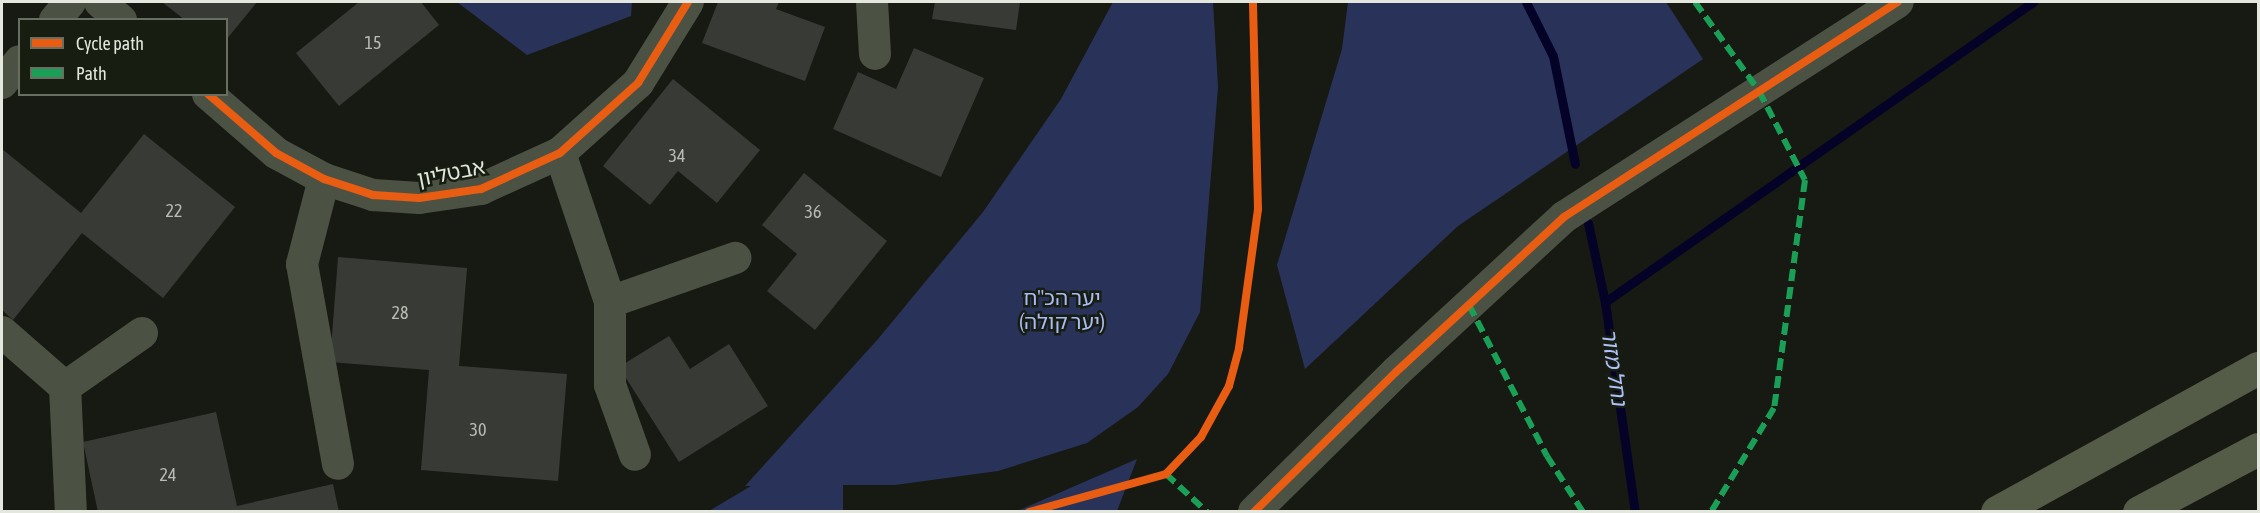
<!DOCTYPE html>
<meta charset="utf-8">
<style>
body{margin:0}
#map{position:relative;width:2260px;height:513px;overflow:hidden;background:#171a13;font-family:"Asap Condensed","Noto Sans Hebrew",sans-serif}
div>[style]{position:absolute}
.green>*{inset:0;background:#293359}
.stream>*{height:9px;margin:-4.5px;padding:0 4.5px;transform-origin:4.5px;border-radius:4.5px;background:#050228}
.building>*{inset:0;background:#383b35}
.minor>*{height:32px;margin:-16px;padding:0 16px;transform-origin:16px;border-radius:16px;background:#4c5243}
.major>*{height:33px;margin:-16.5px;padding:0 16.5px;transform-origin:16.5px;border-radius:16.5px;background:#545c48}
.quiet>*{height:6px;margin-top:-3px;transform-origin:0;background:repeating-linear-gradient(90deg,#1a9f57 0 12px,transparent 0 18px)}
.cycleway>*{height:8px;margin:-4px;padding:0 4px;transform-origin:4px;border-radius:4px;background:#e95d12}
span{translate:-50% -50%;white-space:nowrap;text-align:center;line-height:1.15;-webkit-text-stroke:5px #171d10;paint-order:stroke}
.number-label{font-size:18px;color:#b8bcb4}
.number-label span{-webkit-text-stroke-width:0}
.street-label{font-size:21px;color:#e3e7de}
.park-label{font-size:21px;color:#a9bbf7}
.water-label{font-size:22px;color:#afc1fd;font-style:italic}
.frame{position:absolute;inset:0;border:3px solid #e3e7de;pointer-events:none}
.legend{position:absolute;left:18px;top:18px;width:210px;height:78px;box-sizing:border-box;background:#171d10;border:2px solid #696e62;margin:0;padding:8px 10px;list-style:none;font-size:18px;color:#e3e7de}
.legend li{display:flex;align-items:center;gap:12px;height:30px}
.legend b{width:30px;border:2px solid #696e62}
</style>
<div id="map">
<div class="green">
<div style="clip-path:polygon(457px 2px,632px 2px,631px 16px,527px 55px)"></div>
<div style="clip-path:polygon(1113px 2px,1213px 2px,1218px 87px,1200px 312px,1168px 374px,1138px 407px,1087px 443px,998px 471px,895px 485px,843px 485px,843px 511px,709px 511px,751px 486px,745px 486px,878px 339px,983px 212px,1061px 99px)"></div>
<div style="clip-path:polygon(1348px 2px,1666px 2px,1703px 59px,1458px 226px,1305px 369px,1277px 265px,1342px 49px)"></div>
<div style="clip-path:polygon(1137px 459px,1117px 511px,1015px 511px,1022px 509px)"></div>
</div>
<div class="stream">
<div style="left:1526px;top:2px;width:60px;rotate:63.4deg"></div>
<div style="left:1553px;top:56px;width:110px;rotate:78.5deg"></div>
<div style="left:1588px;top:223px;width:81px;rotate:77.9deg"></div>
<div style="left:1605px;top:302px;width:212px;rotate:81.9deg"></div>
<div style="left:1605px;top:302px;width:523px;rotate:-35.03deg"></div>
</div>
<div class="building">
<div style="clip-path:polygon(162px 2px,257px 2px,226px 40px,226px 20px,185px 20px)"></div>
<div style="clip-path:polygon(359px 2px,421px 2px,439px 25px,339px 106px,296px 53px)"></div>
<div style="clip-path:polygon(718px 2px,779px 2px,776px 9px,825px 27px,805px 81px,702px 43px)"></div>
<div style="clip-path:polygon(935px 2px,1020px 2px,1016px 30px,932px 19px)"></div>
<div style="clip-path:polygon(914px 48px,984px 78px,941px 177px,833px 129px,858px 72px,896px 89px)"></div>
<div style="clip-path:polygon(673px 79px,760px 150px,717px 203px,678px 171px,650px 205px,603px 166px)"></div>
<div style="clip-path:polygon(144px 134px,235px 207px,163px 298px,82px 233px,13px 320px,2px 310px,2px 149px,81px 213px)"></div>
<div style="clip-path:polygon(804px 173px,887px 241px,815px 330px,767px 291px,797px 254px,762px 225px)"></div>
<div style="clip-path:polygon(338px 257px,467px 268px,459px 366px,567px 374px,558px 481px,421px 470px,429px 370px,330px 362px)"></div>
<div style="clip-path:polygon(669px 336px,690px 369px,729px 344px,768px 406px,679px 462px,619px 367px)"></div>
<div style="clip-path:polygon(216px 412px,237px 506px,333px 484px,339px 512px,98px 512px,83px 442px)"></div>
</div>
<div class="minor">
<div style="left:100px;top:2px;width:28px;rotate:41deg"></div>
<div style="left:872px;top:2px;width:52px;rotate:86.7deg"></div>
<div style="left:55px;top:20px;width:23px;rotate:-50deg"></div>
<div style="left:2px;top:83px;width:28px;rotate:-51deg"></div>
<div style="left:208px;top:94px;width:90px;rotate:40.9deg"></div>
<div style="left:276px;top:153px;width:55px;rotate:28.4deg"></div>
<div style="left:324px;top:179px;width:52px;rotate:18.1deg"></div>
<div style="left:373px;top:195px;width:46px;rotate:3.7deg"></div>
<div style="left:419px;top:198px;width:63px;rotate:-8.3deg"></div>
<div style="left:481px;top:189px;width:87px;rotate:-24.5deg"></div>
<div style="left:560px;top:153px;width:105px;rotate:-41.9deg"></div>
<div style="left:638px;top:83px;width:95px;rotate:-58.3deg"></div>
<div style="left:560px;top:153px;width:157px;rotate:71.4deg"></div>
<div style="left:610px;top:302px;width:83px;rotate:90deg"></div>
<div style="left:610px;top:385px;width:74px;rotate:70.3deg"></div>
<div style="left:324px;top:179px;width:88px;rotate:104.5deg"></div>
<div style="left:302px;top:264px;width:203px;rotate:79.8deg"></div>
<div style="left:610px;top:302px;width:133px;rotate:-19.4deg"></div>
<div style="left:2px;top:332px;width:84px;rotate:41.1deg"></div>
<div style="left:65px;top:387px;width:94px;rotate:-35deg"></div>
<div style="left:65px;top:387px;width:125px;rotate:87.3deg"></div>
<div style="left:1254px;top:512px;width:199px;rotate:-44.6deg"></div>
<div style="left:1396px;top:372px;width:229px;rotate:-42.7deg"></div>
<div style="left:1564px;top:217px;width:397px;rotate:-32.8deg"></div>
</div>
<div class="major">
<div style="left:1997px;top:512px;width:298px;rotate:-28.9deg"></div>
<div style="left:2139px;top:512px;width:135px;rotate:-27.9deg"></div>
</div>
<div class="quiet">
<div style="left:1695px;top:2px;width:110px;rotate:54.3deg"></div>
<div style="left:1759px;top:91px;width:100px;rotate:62.7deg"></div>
<div style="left:1805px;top:180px;width:230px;rotate:97.7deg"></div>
<div style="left:1774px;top:408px;width:122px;rotate:121.2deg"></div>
<div style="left:1469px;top:305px;width:170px;rotate:62.7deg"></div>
<div style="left:1547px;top:456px;width:67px;rotate:57.3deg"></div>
<div style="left:1166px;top:474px;width:56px;rotate:42.8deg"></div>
</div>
<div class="cycleway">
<div style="left:208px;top:94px;width:90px;rotate:40.9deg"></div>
<div style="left:276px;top:153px;width:55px;rotate:28.4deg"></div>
<div style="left:324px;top:179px;width:52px;rotate:18.1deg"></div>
<div style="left:373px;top:195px;width:46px;rotate:3.7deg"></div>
<div style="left:419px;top:198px;width:63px;rotate:-8.3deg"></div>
<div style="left:481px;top:189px;width:87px;rotate:-24.5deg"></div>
<div style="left:560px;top:153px;width:105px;rotate:-41.9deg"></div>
<div style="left:638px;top:83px;width:95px;rotate:-58.3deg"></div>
<div style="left:1029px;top:512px;width:142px;rotate:-15.5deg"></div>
<div style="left:1166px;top:474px;width:51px;rotate:-46.6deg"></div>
<div style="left:1201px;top:437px;width:58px;rotate:-61.2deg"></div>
<div style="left:1229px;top:386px;width:39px;rotate:-75deg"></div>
<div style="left:1239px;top:348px;width:140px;rotate:-82.2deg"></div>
<div style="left:1258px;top:209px;width:207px;rotate:-91.4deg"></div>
<div style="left:1254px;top:512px;width:199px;rotate:-44.6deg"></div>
<div style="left:1396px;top:372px;width:229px;rotate:-42.7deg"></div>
<div style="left:1564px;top:217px;width:397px;rotate:-32.8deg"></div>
</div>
<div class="number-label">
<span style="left:373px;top:43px">15</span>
<span style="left:677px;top:156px">34</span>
<span style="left:174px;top:211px">22</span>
<span style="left:813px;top:212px">36</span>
<span style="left:400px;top:313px">28</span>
<span style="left:478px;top:430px">30</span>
<span style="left:168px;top:475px">24</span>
</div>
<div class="street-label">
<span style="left:451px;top:172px;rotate:-11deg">אבטליון</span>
</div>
<div class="park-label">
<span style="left:1062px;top:309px">יער הכ"ח<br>(יער קולה)</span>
</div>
<div class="water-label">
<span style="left:1614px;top:367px;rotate:82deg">נחל מזור</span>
</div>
<div class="frame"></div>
<ul class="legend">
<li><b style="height:8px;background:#e95d12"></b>Cycle path</li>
<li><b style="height:8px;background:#1a9f57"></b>Path</li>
</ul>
</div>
